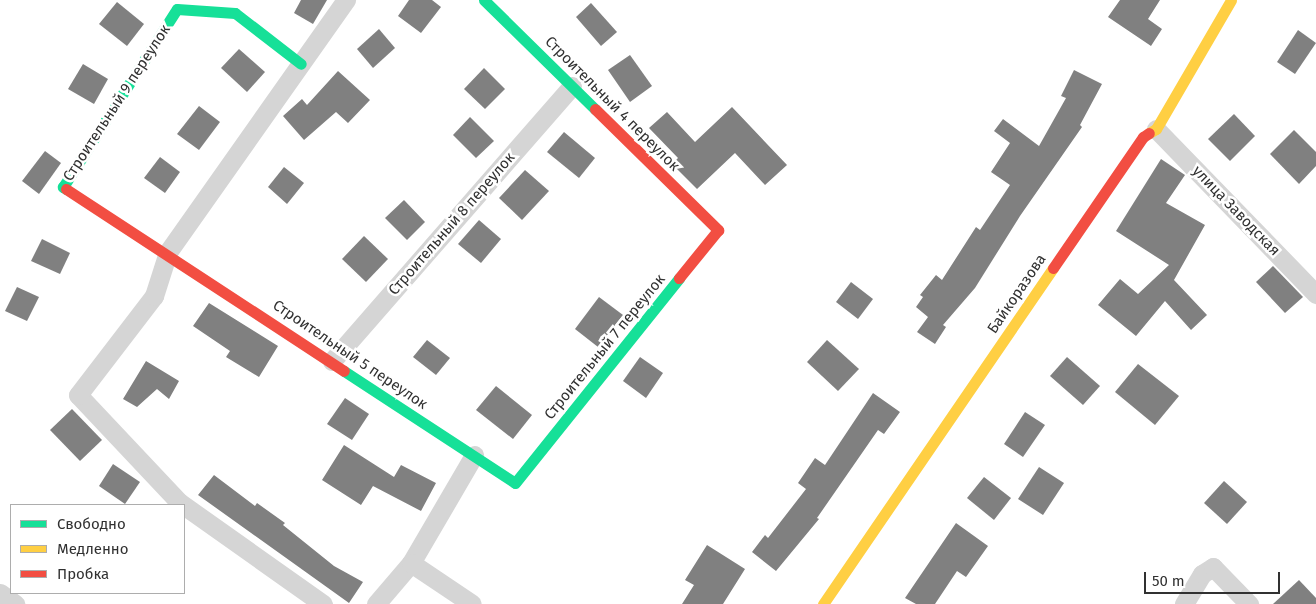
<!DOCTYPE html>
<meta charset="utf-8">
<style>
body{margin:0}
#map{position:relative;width:1316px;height:604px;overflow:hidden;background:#fff;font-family:"Fira Sans",sans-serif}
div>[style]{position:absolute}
.building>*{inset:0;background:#808080}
.street>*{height:19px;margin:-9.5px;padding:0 9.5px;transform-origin:9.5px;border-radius:9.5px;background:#d5d5d5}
.fast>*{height:11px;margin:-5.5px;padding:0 5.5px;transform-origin:5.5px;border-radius:5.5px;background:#16e098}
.slow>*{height:11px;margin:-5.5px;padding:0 5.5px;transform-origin:5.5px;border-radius:5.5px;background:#ffcf43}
.jam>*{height:11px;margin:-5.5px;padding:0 5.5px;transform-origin:5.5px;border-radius:5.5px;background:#f24e42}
span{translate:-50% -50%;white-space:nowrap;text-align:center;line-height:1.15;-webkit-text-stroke:5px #fff;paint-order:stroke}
.street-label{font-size:15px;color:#313131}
.legend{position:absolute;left:10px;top:504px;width:175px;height:90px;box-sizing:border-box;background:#fff;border:1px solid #adadad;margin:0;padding:6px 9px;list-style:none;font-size:15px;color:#313131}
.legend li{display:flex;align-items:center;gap:10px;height:25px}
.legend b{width:25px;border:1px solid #adadad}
.scale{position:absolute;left:1144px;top:572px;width:136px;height:22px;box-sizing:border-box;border:2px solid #313131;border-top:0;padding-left:6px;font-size:15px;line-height:18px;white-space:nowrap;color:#313131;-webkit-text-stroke:4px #fff;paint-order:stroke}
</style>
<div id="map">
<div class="building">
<div style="clip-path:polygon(301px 0,327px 0,313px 24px,294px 13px)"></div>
<div style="clip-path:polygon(409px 0,432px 0,441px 7px,421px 33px,398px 16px)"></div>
<div style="clip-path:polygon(1120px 0,1160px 0,1148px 19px,1162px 29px,1151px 46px,1108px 17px)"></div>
<div style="clip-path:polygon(117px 2px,144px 24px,127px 46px,99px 24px)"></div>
<div style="clip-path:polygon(591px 3px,617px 32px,601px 46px,576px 17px)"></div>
<div style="clip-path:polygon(379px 29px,395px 48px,373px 68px,357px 49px)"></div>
<div style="clip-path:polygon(1298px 30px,1316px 43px,1295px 74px,1277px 62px)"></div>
<div style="clip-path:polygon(239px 49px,265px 72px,247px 92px,221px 68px)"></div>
<div style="clip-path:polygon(630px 55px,652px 86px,630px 102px,608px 70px)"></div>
<div style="clip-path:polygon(83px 64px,108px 79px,94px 104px,68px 89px)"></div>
<div style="clip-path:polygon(484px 68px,505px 89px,485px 109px,464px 89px)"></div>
<div style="clip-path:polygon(1074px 70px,1102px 84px,1080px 125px,1082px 127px,1020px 216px,975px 288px,943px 325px,946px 327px,935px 344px,917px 332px,928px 317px,916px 307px,923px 297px,920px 295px,936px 275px,942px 280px,976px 227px,980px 230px,1010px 185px,991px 172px,1010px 143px,994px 131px,1003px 119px,1039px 146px,1066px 98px,1061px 96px)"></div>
<div style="clip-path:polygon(338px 71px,370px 100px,348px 123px,336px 112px,304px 140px,283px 116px,302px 99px,307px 105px)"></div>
<div style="clip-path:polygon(199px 106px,220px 122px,199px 150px,177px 134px)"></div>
<div style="clip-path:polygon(732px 107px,787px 165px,765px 185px,735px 153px,697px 189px,672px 164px,678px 158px,649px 128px,667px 112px,695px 142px)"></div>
<div style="clip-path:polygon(1234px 114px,1255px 136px,1230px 161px,1208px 139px)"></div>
<div style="clip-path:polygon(470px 117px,494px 141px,476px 158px,453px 135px)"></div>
<div style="clip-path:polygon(1294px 130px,1316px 152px,1316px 166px,1299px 184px,1270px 154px)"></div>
<div style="clip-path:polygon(564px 132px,595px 158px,579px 178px,547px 152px)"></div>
<div style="clip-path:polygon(45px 151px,61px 163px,39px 194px,22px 181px)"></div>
<div style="clip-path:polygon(160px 157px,180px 172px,165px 193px,144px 178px)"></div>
<div style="clip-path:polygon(1161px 159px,1185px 175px,1166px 203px,1205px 225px,1174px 280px,1207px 315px,1191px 330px,1165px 301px,1136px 336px,1098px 305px,1120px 279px,1138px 294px,1169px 265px,1116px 231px)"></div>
<div style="clip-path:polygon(284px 167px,304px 183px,287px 204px,268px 187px)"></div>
<div style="clip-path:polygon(525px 170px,549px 191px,522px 220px,499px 198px)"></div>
<div style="clip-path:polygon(404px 200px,425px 222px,407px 240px,385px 218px)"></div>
<div style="clip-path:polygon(479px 220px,501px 239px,481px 263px,458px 244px)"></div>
<div style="clip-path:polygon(364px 236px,388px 259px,366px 282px,342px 259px)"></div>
<div style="clip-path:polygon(42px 239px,70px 253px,60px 274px,31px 261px)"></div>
<div style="clip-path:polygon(1273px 266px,1303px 297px,1285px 313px,1256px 282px)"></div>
<div style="clip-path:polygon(851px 282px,873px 299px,858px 319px,836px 302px)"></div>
<div style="clip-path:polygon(17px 287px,39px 297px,27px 321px,5px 311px)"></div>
<div style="clip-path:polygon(599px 297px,623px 315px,598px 347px,575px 329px)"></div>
<div style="clip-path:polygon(209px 303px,278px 346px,259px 377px,226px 357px,230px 351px,193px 326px)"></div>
<div style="clip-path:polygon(427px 340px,450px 358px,436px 375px,413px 357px)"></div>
<div style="clip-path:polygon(827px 340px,859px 369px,838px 391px,807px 362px)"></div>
<div style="clip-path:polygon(640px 357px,663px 373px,646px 398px,623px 381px)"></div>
<div style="clip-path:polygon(1067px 357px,1100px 386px,1083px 405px,1050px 376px)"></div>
<div style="clip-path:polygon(146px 361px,179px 381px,169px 399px,157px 389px,137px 407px,123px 399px)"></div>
<div style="clip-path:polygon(1138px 364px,1179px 396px,1155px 425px,1115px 392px)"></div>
<div style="clip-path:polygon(496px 386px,532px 415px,513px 439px,476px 410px)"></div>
<div style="clip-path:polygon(873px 393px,900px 412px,884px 434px,878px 430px,817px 518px,819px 519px,776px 571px,752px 552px,765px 535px,768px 538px,806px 489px,798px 483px,815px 458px,825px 465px)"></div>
<div style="clip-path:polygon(345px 398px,369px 414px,352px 440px,327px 424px)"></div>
<div style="clip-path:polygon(72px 409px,102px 440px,80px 461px,50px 430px)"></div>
<div style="clip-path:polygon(1025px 412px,1045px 425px,1023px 457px,1004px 444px)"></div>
<div style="clip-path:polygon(344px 445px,394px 477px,401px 465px,436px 483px,421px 511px,373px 486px,361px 505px,322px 480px)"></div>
<div style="clip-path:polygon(113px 464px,140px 482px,125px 504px,99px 486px)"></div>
<div style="clip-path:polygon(1039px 467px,1064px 483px,1043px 515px,1018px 499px)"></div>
<div style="clip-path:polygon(214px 475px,255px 506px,257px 503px,285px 523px,283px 525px,334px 566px,363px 582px,349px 603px,198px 495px)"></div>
<div style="clip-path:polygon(984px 477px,1011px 498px,994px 520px,967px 498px)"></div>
<div style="clip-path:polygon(1224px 481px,1247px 502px,1227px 524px,1204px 503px)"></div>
<div style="clip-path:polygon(956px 523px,988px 546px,966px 577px,957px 571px,935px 604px,916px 604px,905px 598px)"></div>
<div style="clip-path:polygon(707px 545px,745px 569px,723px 604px,682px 604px,694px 585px,685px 580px)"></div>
<div style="clip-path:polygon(1299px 580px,1316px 598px,1316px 604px,1273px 604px)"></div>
</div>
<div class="street">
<div style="left:1156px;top:129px;width:230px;rotate:45.9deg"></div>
<div style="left:332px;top:361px;width:365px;rotate:-48.9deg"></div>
<div style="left:411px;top:563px;width:125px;rotate:-59.7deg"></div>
<div style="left:0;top:593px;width:19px;rotate:36deg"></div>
<div style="left:323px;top:604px;width:176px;rotate:-144.7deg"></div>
<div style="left:179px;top:502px;width:147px;rotate:-133.3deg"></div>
<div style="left:78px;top:395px;width:125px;rotate:-52.5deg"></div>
<div style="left:154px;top:296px;width:46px;rotate:-72.3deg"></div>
<div style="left:168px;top:252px;width:309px;rotate:-54.8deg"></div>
<div style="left:376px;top:604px;width:54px;rotate:-49.5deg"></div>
<div style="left:411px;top:563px;width:73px;rotate:33.9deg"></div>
<div style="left:1184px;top:604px;width:35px;rotate:-59deg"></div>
<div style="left:1202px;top:574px;width:13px;rotate:-32deg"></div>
<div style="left:1213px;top:567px;width:52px;rotate:45.8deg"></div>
</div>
<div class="fast">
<div style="left:484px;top:0;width:156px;rotate:44.5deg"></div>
<div style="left:66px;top:189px;width:4px;rotate:-146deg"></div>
<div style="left:63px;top:187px;width:211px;rotate:-57.4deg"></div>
<div style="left:177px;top:9px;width:58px;rotate:3.9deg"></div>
<div style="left:235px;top:13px;width:83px;rotate:37.7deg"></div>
<div style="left:344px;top:371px;width:204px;rotate:33.2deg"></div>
<div style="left:515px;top:483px;width:263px;rotate:-51.3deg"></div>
</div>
<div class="slow">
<div style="left:1149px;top:133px;width:8px;rotate:-30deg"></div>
<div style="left:1156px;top:129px;width:149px;rotate:-59.8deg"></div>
<div style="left:823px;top:604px;width:407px;rotate:-55.6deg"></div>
</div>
<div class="jam">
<div style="left:595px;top:109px;width:173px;rotate:44.5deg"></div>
<div style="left:718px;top:230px;width:62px;rotate:129.1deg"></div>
<div style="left:66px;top:189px;width:332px;rotate:33.2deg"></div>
<div style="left:1053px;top:268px;width:159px;rotate:-55.5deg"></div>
<div style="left:1143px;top:137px;width:7px;rotate:-34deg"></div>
</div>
<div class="street-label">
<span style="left:117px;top:103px;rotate:-57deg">Строительный 9 переулок</span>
<span style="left:612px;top:104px;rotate:45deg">Строительный 4 переулок</span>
<span style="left:1236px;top:211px;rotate:46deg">улица Заводская</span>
<span style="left:452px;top:224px;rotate:-49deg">Строительный 8 переулок</span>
<span style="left:1017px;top:294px;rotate:-56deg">Байкоразова</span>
<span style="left:605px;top:347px;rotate:-51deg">Строительный 7 переулок</span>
<span style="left:350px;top:355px;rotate:34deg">Строительный 5 переулок</span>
</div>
<ul class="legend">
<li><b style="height:6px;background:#16e098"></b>Свободно</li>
<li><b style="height:6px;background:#ffcf43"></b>Медленно</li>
<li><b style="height:6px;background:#f24e42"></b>Пробка</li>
</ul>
<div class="scale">50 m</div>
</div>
